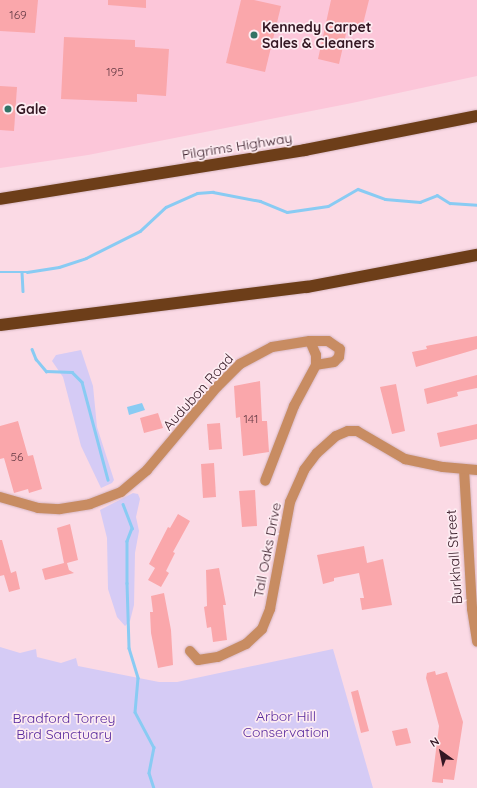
<!DOCTYPE html>
<style>
body{margin:0}
#map{position:relative;width:477px;height:788px;overflow:hidden;background:#fbdae5;font-family:Quicksand,sans-serif}
div>[style]{position:absolute}
.built>*{inset:0;background:#fcc6d9}
.green>*{inset:0;background:#d5cbf5}
.water>*{inset:0;background:#89cbf3}
.stream>*{height:2.5px;margin:-1.25px;padding:0 1.25px;transform-origin:1.25px;border-radius:1.25px;background:#89cbf3}
.building>*{inset:0;background:#faa7ab}
.roads{filter:drop-shadow(0 0 1px #d7b7c2) drop-shadow(0 0 1px #d7b7c2)}
.minor>*{height:10px;margin:-5px;padding:0 5px;transform-origin:5px;border-radius:5px;background:#c88c62}
.motorway>*{height:12px;margin:-6px;padding:0 6px;transform-origin:6px;border-radius:6px;background:#6d3e19}
.dots>*{width:11px;height:11px;translate:-50% -50%;box-sizing:border-box;border:2px solid #fdecf2;border-radius:50%}
span{translate:-50% -50%;white-space:nowrap;text-align:center;line-height:1.15;-webkit-text-stroke:3.5px #fdecf2;paint-order:stroke}
.number-label{font-size:12px;color:#663b45}
.number-label span{-webkit-text-stroke-width:0}
.poi-label{font-size:14px;color:#341723;font-weight:700}
.left{translate:0 -50%;text-align:left}
.street-label{font-size:14px;color:#341723}
.park-label{font-size:14px;color:#57299d}
.north{position:absolute;left:421px;top:732px;width:40px;height:40px;-webkit-text-stroke:3px #fdecf2;paint-order:stroke;rotate:327deg;font-size:11px;font-weight:700;line-height:16px;text-align:center;color:#341723}
.north::after{content:'';display:block;margin:auto;width:14px;height:18px;background:#341723;clip-path:polygon(50% 0,100% 100%,50% 72%,0 100%)}
</style>
<div id="map">
<div class="built">
<div style="clip-path:polygon(0 0,477px 0,477px 76px,352px 103px,88px 155px,0 168px)"></div>
</div>
<div class="green">
<div style="clip-path:polygon(81px 350px,93px 386px,97px 427px,114px 480px,112px 483px,101px 488px,81px 446px,63px 377px,52px 361px,56px 355px)"></div>
<div style="clip-path:polygon(133px 493px,138px 494px,140px 499px,136px 517px,139px 531px,135px 553px,134px 605px,130px 621px,125px 626px,117px 617px,108px 589px,107px 538px,100px 510px)"></div>
<div style="clip-path:polygon(0 647px,20px 653px,36px 649px,37px 657px,61px 663px,76px 658px,78px 666px,159px 682px,177px 682px,333px 649px,373px 788px,0 788px)"></div>
</div>
<div class="water">
<div style="clip-path:polygon(142px 403px,145px 410px,129px 415px,127px 407px)"></div>
</div>
<div class="stream">
<div style="left:0;top:272px;width:27px"></div>
<div style="left:27px;top:272px;width:32px;rotate:-9deg"></div>
<div style="left:59px;top:267px;width:28px;rotate:-18deg"></div>
<div style="left:86px;top:258px;width:60px;rotate:-26.6deg"></div>
<div style="left:140px;top:231px;width:35px;rotate:-43deg"></div>
<div style="left:166px;top:207px;width:34px;rotate:-24deg"></div>
<div style="left:197px;top:193px;width:16px;rotate:-4deg"></div>
<div style="left:213px;top:192px;width:48px;rotate:10.8deg"></div>
<div style="left:260px;top:201px;width:29px;rotate:22deg"></div>
<div style="left:287px;top:212px;width:41px;rotate:-8.3deg"></div>
<div style="left:328px;top:206px;width:34px;rotate:-30deg"></div>
<div style="left:358px;top:189px;width:29px;rotate:20deg"></div>
<div style="left:385px;top:199px;width:35px;rotate:5deg"></div>
<div style="left:420px;top:202px;width:18px;rotate:-22deg"></div>
<div style="left:437px;top:195px;width:15px;rotate:32deg"></div>
<div style="left:450px;top:203px;width:27px;rotate:4deg"></div>
<div style="left:22px;top:272px;width:19px;rotate:87deg"></div>
<div style="left:32px;top:349px;width:11px;rotate:68deg"></div>
<div style="left:36px;top:359px;width:16px;rotate:50deg"></div>
<div style="left:46px;top:371px;width:26px;rotate:2deg"></div>
<div style="left:72px;top:372px;width:14px;rotate:45deg"></div>
<div style="left:82px;top:382px;width:101px;rotate:75.1deg"></div>
<div style="left:123px;top:504px;width:26px;rotate:69deg"></div>
<div style="left:132px;top:528px;width:14px;rotate:111deg"></div>
<div style="left:127px;top:541px;width:42px;rotate:90deg"></div>
<div style="left:127px;top:583px;width:65px;rotate:88.2deg"></div>
<div style="left:129px;top:648px;width:31px;rotate:73deg"></div>
<div style="left:138px;top:678px;width:34px;rotate:95deg"></div>
<div style="left:135px;top:712px;width:40px;rotate:62deg"></div>
<div style="left:154px;top:747px;width:26px;rotate:101deg"></div>
<div style="left:149px;top:773px;width:16px;rotate:72deg"></div>
</div>
<div class="building">
<div style="clip-path:polygon(0 0,38px 0,35px 33px,0 31px)"></div>
<div style="clip-path:polygon(108px 0,146px 0,146px 8px,108px 5px)"></div>
<div style="clip-path:polygon(241px 0,254px 0,281px 6px,265px 72px,226px 63px)"></div>
<div style="clip-path:polygon(331px 0,369px 0,362px 28px,348px 25px,339px 64px,318px 59px)"></div>
<div style="clip-path:polygon(64px 37px,135px 40px,135px 47px,169px 49px,166px 96px,137px 94px,137px 102px,61px 99px)"></div>
<div style="clip-path:polygon(0 86px,17px 87px,14px 131px,0 130px)"></div>
<div style="clip-path:polygon(477px 336px,477px 349px,416px 367px,412px 352px,427px 349px,426px 346px)"></div>
<div style="clip-path:polygon(477px 375px,477px 388px,457px 392px,458px 396px,427px 404px,424px 389px)"></div>
<div style="clip-path:polygon(260px 381px,262px 421px,267px 421px,269px 452px,243px 456px,240px 417px,236px 418px,234px 386px)"></div>
<div style="clip-path:polygon(396px 384px,405px 431px,392px 434px,380px 387px)"></div>
<div style="clip-path:polygon(158px 413px,163px 428px,144px 433px,140px 418px)"></div>
<div style="clip-path:polygon(18px 421px,28px 456px,33px 455px,42px 489px,29px 493px,28px 489px,14px 493px,4px 458px,0 459px,0 426px)"></div>
<div style="clip-path:polygon(220px 423px,222px 449px,209px 450px,207px 424px)"></div>
<div style="clip-path:polygon(477px 424px,477px 439px,440px 447px,437px 433px)"></div>
<div style="clip-path:polygon(214px 463px,216px 497px,203px 498px,201px 464px)"></div>
<div style="clip-path:polygon(255px 490px,257px 526px,242px 527px,239px 491px)"></div>
<div style="clip-path:polygon(178px 514px,190px 521px,173px 552px,175px 553px,166px 571px,169px 573px,161px 587px,148px 580px,155px 568px,149px 564px,168px 527px,170px 528px)"></div>
<div style="clip-path:polygon(70px 524px,78px 560px,67px 563px,69px 570px,74px 573px,45px 580px,42px 569px,64px 563px,57px 528px)"></div>
<div style="clip-path:polygon(0 540px,2px 540px,11px 573px,16px 571px,20px 589px,9px 592px,4px 575px,0 576px)"></div>
<div style="clip-path:polygon(364px 546px,367px 563px,383px 559px,392px 605px,362px 610px,360px 598px,364px 598px,359px 573px,334px 578px,334px 581px,323px 584px,317px 555px)"></div>
<div style="clip-path:polygon(219px 568px,226px 605px,223px 605px,227px 640px,213px 642px,211px 627px,207px 628px,204px 607px,207px 606px,206px 570px)"></div>
<div style="clip-path:polygon(164px 593px,171px 630px,173px 665px,158px 668px,151px 633px,150px 612px,153px 612px,151px 596px)"></div>
<div style="clip-path:polygon(435px 671px,436px 675px,447px 672px,463px 722px,454px 780px,443px 779px,443px 783px,432px 782px,439px 726px,426px 678px,427px 673px)"></div>
<div style="clip-path:polygon(358px 690px,369px 731px,361px 733px,351px 692px)"></div>
<div style="clip-path:polygon(407px 728px,411px 743px,396px 746px,392px 731px)"></div>
</div>
<div class="roads">
<div class="minor">
<div style="left:310px;top:341px;width:18px"></div>
<div style="left:328px;top:341px;width:14px;rotate:34deg"></div>
<div style="left:340px;top:349px;width:8px;rotate:97deg"></div>
<div style="left:339px;top:357px;width:7px;rotate:135deg"></div>
<div style="left:334px;top:362px;width:18px;rotate:171deg"></div>
<div style="left:464px;top:469px;width:140px;rotate:86.7deg"></div>
<div style="left:472px;top:609px;width:33px;rotate:81deg"></div>
<div style="left:0;top:497px;width:40px;rotate:16deg"></div>
<div style="left:38px;top:508px;width:22px;rotate:3deg"></div>
<div style="left:60px;top:509px;width:30px;rotate:-9deg"></div>
<div style="left:90px;top:504px;width:33px;rotate:-21deg"></div>
<div style="left:121px;top:492px;width:34px;rotate:-40deg"></div>
<div style="left:147px;top:470px;width:109px;rotate:-49.9deg"></div>
<div style="left:217px;top:387px;width:33px;rotate:-45deg"></div>
<div style="left:240px;top:364px;width:36px;rotate:-28deg"></div>
<div style="left:272px;top:347px;width:38px;rotate:-9deg"></div>
<div style="left:310px;top:341px;width:15px;rotate:67deg"></div>
<div style="left:316px;top:355px;width:10px;rotate:90deg"></div>
<div style="left:316px;top:365px;width:47px;rotate:118.2deg"></div>
<div style="left:294px;top:406px;width:80px;rotate:111.1deg"></div>
<div style="left:190px;top:651px;width:12px;rotate:48deg"></div>
<div style="left:198px;top:660px;width:20px;rotate:-9deg"></div>
<div style="left:218px;top:657px;width:31px;rotate:-25deg"></div>
<div style="left:246px;top:644px;width:22px;rotate:-43deg"></div>
<div style="left:262px;top:629px;width:22px;rotate:-68deg"></div>
<div style="left:270px;top:609px;width:109px;rotate:-79.4deg"></div>
<div style="left:290px;top:502px;width:35px;rotate:-66deg"></div>
<div style="left:304px;top:470px;width:21px;rotate:-53deg"></div>
<div style="left:317px;top:453px;width:25px;rotate:-42deg"></div>
<div style="left:336px;top:436px;width:13px;rotate:-23deg"></div>
<div style="left:348px;top:431px;width:9px"></div>
<div style="left:357px;top:431px;width:56px;rotate:30.3deg"></div>
<div style="left:405px;top:459px;width:39px;rotate:12deg"></div>
<div style="left:443px;top:467px;width:34px;rotate:5deg"></div>
</div>
<div class="motorway">
<div style="left:0;top:199px;width:309px;rotate:-9.1deg"></div>
<div style="left:305px;top:150px;width:175px;rotate:-11.2deg"></div>
<div style="left:0;top:325px;width:309px;rotate:-7.1deg"></div>
<div style="left:307px;top:287px;width:173px;rotate:-10.7deg"></div>
</div>
</div>
<div class="dots">
<div style="left:254px;top:35px;background:#327465"></div>
<div style="left:8px;top:109px;background:#327465"></div>
</div>
<div class="number-label">
<span style="left:18px;top:15px">169</span>
<span style="left:115px;top:72px">195</span>
<span style="left:251px;top:419px">141</span>
<span style="left:17px;top:457px">56</span>
</div>
<div class="poi-label">
<span class="left" style="left:262px;top:35px">Kennedy Carpet<br>Sales &amp; Cleaners</span>
<span class="left" style="left:16px;top:109px">Gale</span>
</div>
<div class="street-label">
<span style="left:237px;top:146px;rotate:-9deg">Pilgrims Highway</span>
<span style="left:198px;top:392px;rotate:-48deg">Audubon Road</span>
<span style="left:267px;top:550px;rotate:-79deg">Tall Oaks Drive</span>
<span style="left:454px;top:557px;rotate:-94deg">Burkhall Street</span>
</div>
<div class="park-label">
<span style="left:286px;top:724px">Arbor Hill<br>Conservation</span>
<span style="left:64px;top:726px">Bradford Torrey<br>Bird Sanctuary</span>
</div>
<div class="north">N</div>
</div>
